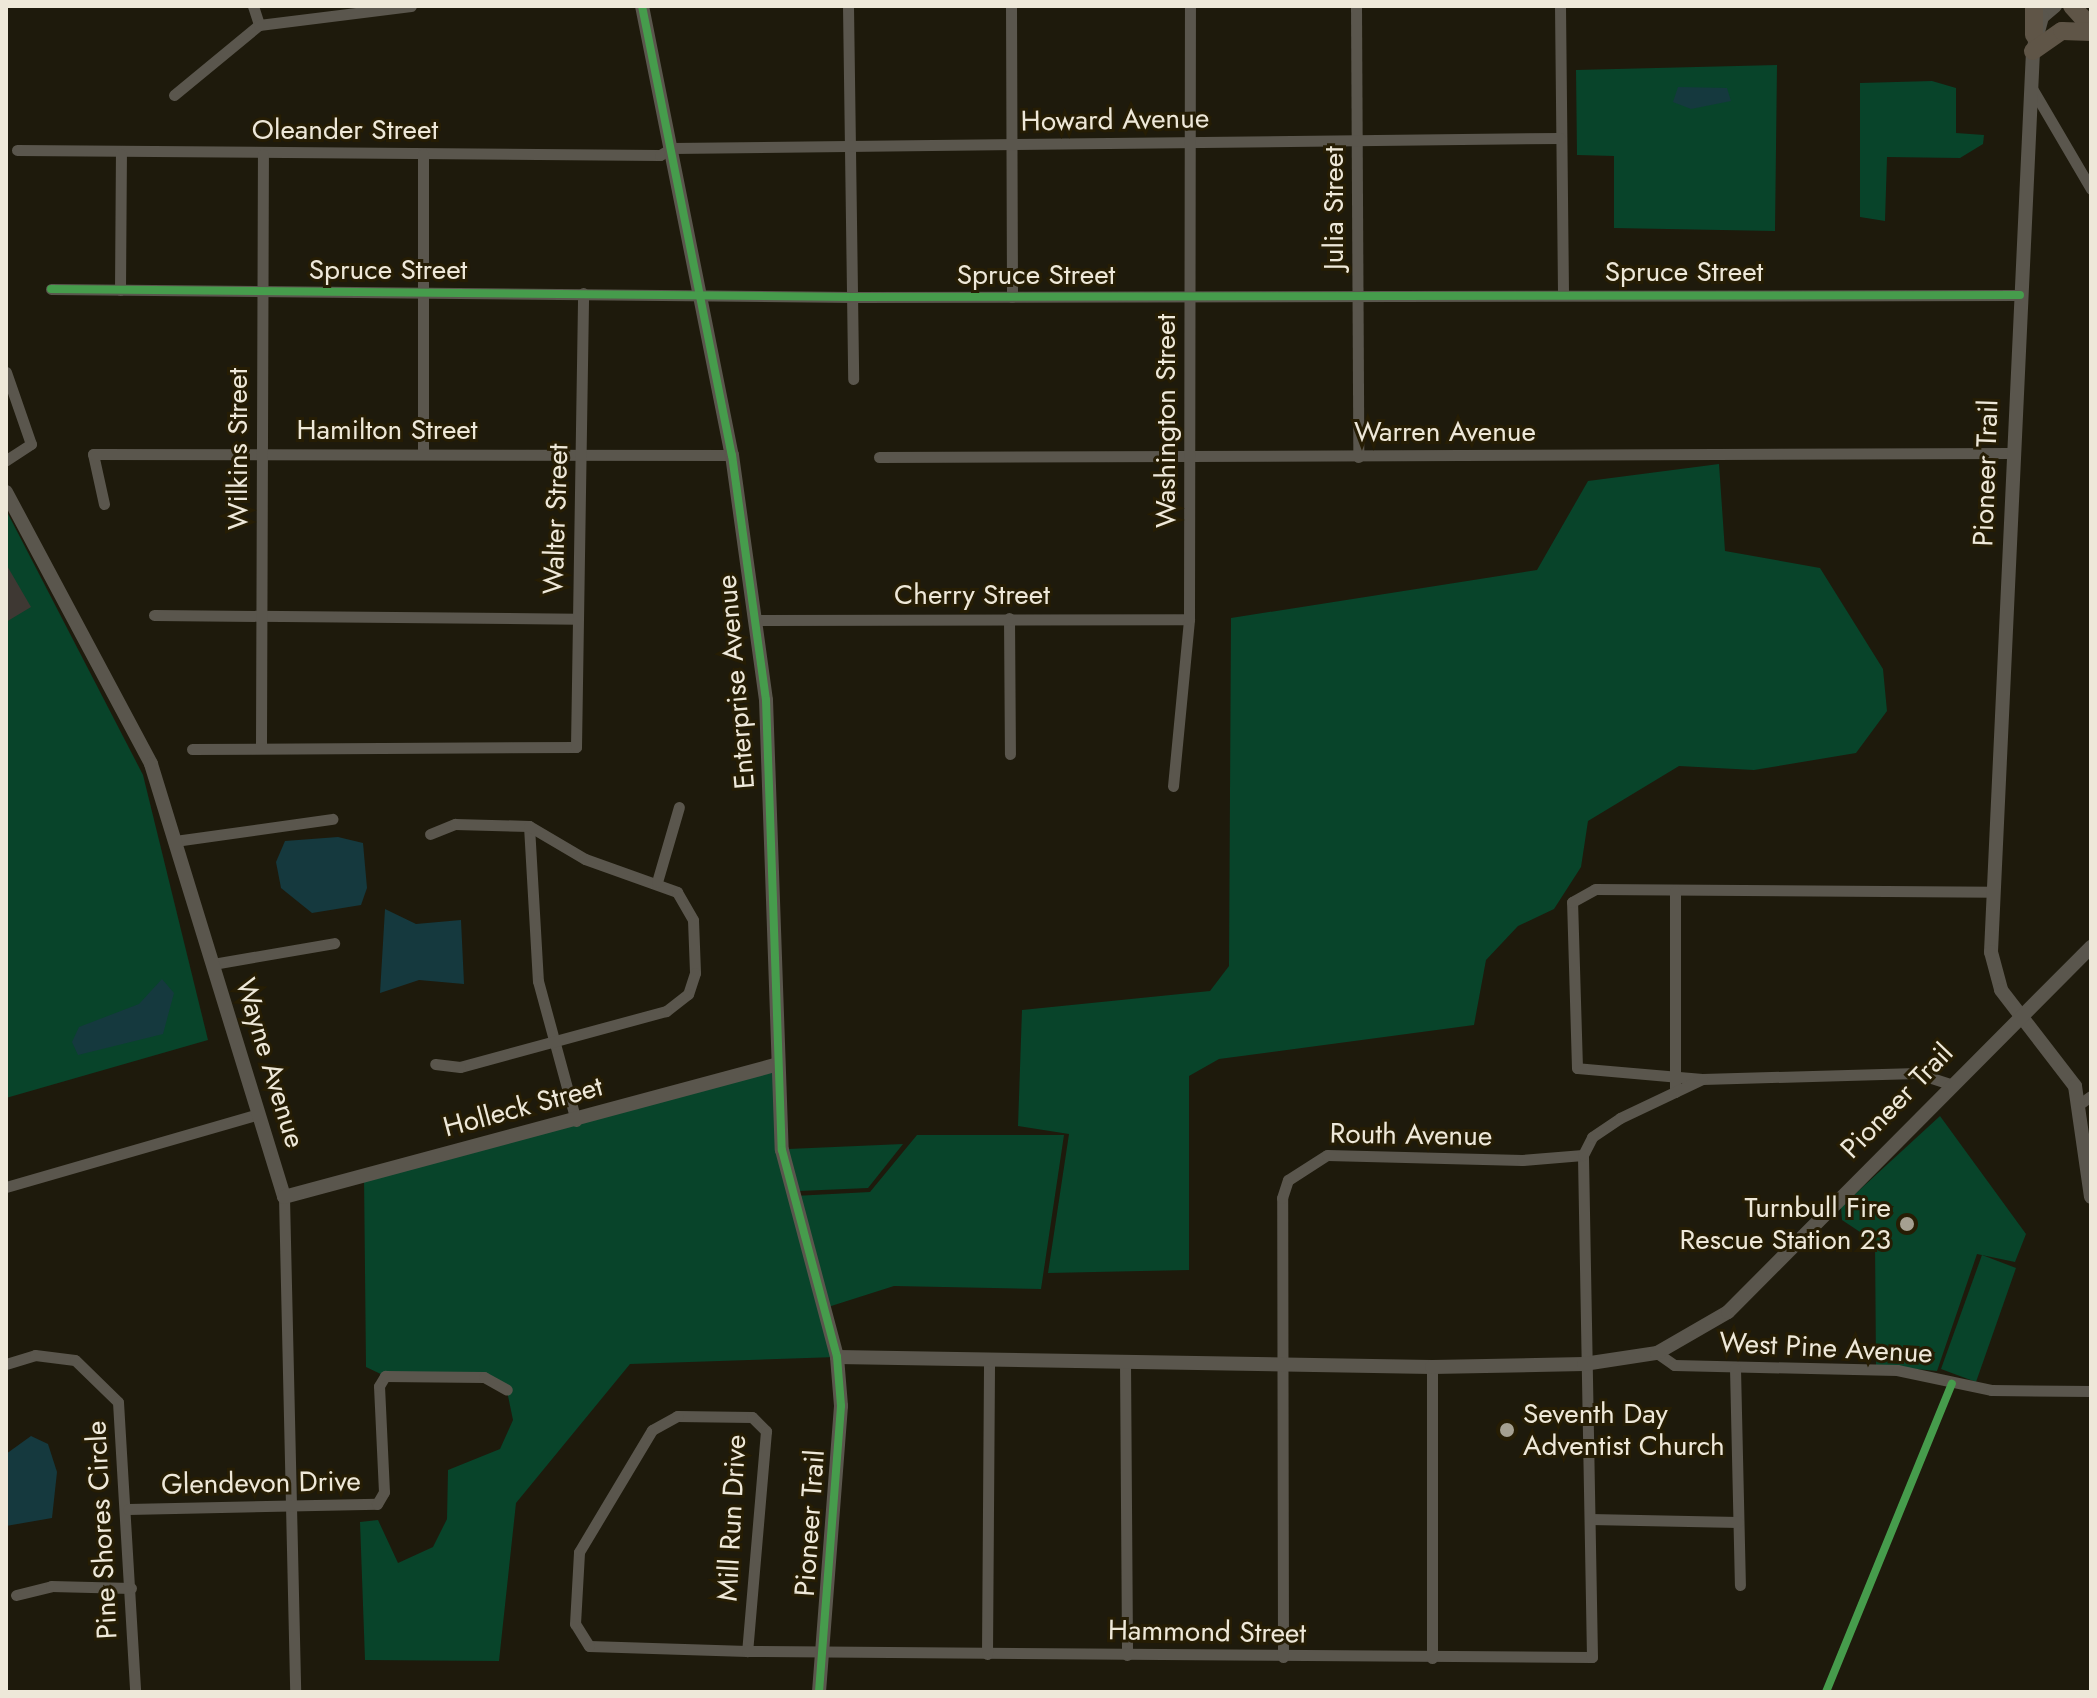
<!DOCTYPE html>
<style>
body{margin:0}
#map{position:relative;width:2097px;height:1698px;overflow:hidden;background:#1e1a0c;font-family:Jost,sans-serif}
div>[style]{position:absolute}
.green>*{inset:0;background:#08442a}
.water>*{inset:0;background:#15393e}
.building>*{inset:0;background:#3e3833}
.minor>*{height:11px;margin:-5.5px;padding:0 5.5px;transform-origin:5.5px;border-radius:5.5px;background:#5a564d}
.tertiary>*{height:14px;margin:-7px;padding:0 7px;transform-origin:7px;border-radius:7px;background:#5a564d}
.primary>*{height:18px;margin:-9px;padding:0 9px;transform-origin:9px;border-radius:9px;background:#5f5547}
.cycleway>*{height:8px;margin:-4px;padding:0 4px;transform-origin:4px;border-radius:4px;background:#469c4c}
.dots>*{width:22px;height:22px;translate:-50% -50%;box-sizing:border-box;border:4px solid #261d04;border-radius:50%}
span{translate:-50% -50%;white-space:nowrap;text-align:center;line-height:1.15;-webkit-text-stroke:6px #261d04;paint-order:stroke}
.street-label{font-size:28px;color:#eee8d9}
.poi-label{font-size:28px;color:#eee8d9}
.right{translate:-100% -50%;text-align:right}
.left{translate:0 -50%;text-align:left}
.frame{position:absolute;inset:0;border:8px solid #eee8d9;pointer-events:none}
</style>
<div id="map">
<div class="green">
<div style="clip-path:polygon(1777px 65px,1775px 231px,1614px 228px,1614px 156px,1577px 155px,1576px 70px)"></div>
<div style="clip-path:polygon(1932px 81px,1956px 88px,1956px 133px,1984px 135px,1983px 144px,1960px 158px,1887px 157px,1885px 221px,1860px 217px,1860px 83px)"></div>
<div style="clip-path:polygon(1719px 464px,1725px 551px,1820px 568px,1883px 669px,1887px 711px,1856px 753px,1754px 770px,1679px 766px,1588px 821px,1581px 867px,1554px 909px,1518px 926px,1486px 960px,1474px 1025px,1219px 1059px,1189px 1076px,1189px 1270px,1048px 1273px,1069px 1134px,1018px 1126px,1022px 1010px,1210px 991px,1229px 966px,1231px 618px,1537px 570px,1588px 481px)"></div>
<div style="clip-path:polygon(6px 510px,143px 775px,208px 1040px,6px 1098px)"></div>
<div style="clip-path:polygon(775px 1065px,794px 1196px,870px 1192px,917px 1135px,1064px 1135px,1041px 1289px,894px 1286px,828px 1307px,837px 1357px,630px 1364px,516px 1503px,499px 1661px,365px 1660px,360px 1522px,378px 1520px,398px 1563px,433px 1547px,447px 1519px,448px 1470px,500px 1449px,513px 1420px,507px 1391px,484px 1377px,385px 1376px,366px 1367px,364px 1176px)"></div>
<div style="clip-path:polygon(1940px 1116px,2026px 1234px,2015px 1262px,1977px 1254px,1937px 1371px,1876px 1365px,1875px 1242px,1842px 1220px,1841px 1207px)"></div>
<div style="clip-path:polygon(903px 1144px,868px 1188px,799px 1191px,788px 1149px)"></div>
<div style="clip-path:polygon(1982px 1255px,2016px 1268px,1976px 1382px,1941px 1369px)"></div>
</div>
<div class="water">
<div style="clip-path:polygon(1678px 87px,1727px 88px,1731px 101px,1691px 109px,1673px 102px)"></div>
<div style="clip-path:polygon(338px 837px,363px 843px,367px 888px,361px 905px,312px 913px,281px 888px,276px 862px,285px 841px)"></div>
<div style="clip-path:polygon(385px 909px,416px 924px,461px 920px,464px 984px,419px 980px,380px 993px)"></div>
<div style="clip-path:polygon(162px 979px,174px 993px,163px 1034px,78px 1055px,72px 1042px,79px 1027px,139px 1004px)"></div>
<div style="clip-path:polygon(31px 1436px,48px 1444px,57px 1472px,52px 1518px,6px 1526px,6px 1454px)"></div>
</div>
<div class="building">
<div style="clip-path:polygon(6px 564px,31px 607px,6px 622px)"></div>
</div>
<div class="minor">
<div style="left:253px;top:6px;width:20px;rotate:72deg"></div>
<div style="left:848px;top:6px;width:373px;rotate:89.2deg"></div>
<div style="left:1011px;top:6px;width:291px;rotate:89.8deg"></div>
<div style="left:1356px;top:6px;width:451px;rotate:89.7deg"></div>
<div style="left:1560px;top:6px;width:288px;rotate:89.4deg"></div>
<div style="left:2033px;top:90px;width:115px;rotate:59.6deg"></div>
<div style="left:174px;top:95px;width:110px;rotate:-39.5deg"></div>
<div style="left:259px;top:25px;width:153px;rotate:-7.1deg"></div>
<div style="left:17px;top:150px;width:643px;rotate:0.45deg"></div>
<div style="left:660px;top:155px;width:14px;rotate:-30deg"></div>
<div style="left:672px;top:148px;width:888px;rotate:-0.65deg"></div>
<div style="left:423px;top:154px;width:300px;rotate:90deg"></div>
<div style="left:51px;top:289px;width:802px;rotate:0.57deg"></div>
<div style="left:853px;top:297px;width:1167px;rotate:-0.1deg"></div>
<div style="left:120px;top:290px;width:136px;rotate:-89.6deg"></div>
<div style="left:6px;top:372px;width:76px;rotate:70.9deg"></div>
<div style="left:31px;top:444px;width:30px;rotate:147deg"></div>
<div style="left:879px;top:457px;width:1133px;rotate:-0.2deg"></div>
<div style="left:104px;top:504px;width:51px;rotate:-102.4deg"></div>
<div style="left:93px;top:454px;width:639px;rotate:0.09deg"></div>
<div style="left:154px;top:615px;width:423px;rotate:0.5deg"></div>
<div style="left:1009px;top:618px;width:136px;rotate:89.6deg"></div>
<div style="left:756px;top:620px;width:433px;rotate:-0.1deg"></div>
<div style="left:261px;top:743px;width:589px;rotate:-89.81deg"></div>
<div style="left:192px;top:749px;width:384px;rotate:-0.3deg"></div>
<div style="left:576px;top:747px;width:454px;rotate:-89.1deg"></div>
<div style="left:1173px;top:786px;width:168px;rotate:-84.5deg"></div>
<div style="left:1189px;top:619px;width:613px;rotate:-89.91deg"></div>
<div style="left:529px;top:826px;width:155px;rotate:86.7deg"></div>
<div style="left:538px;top:981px;width:145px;rotate:74.8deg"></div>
<div style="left:430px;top:834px;width:27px;rotate:-22deg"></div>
<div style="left:455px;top:824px;width:74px;rotate:1.5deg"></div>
<div style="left:529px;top:826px;width:65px;rotate:30.5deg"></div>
<div style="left:585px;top:859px;width:98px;rotate:19.7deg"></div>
<div style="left:677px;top:892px;width:32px;rotate:60deg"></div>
<div style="left:693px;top:920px;width:53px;rotate:87.8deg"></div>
<div style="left:695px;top:973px;width:22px;rotate:108deg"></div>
<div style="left:688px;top:994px;width:28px;rotate:142deg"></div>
<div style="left:666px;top:1011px;width:213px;rotate:164.8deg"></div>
<div style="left:460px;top:1067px;width:25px;rotate:-173deg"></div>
<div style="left:175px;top:841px;width:159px;rotate:-8deg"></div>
<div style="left:657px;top:882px;width:78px;rotate:-73.7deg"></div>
<div style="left:213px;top:964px;width:123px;rotate:-9.8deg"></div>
<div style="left:1950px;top:1084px;width:35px;rotate:-162deg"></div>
<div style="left:1917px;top:1073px;width:215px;rotate:178.4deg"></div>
<div style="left:1702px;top:1079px;width:125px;rotate:-175deg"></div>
<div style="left:1577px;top:1068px;width:166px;rotate:-91.7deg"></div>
<div style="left:1572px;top:902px;width:26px;rotate:-29deg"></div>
<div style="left:1595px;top:889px;width:399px;rotate:0.4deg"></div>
<div style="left:1675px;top:1092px;width:201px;rotate:-90deg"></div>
<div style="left:2081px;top:1103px;width:12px;rotate:-35deg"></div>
<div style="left:6px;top:1187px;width:260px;rotate:-16.1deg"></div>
<div style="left:284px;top:1197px;width:495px;rotate:88.7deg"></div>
<div style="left:1657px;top:1353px;width:21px;rotate:35deg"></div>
<div style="left:1674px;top:1365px;width:223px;rotate:1.3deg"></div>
<div style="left:1897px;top:1370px;width:96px;rotate:12deg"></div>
<div style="left:1991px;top:1390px;width:100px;rotate:0.6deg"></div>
<div style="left:1125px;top:1361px;width:294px;rotate:89.6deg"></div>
<div style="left:6px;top:1364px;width:30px;rotate:-17deg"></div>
<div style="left:35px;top:1355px;width:40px;rotate:7.1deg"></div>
<div style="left:75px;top:1360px;width:60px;rotate:44.3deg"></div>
<div style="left:118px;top:1402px;width:290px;rotate:86.6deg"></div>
<div style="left:1735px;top:1368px;width:217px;rotate:88.7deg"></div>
<div style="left:677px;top:1416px;width:75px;rotate:0.8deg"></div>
<div style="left:752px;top:1417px;width:20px;rotate:45deg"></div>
<div style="left:766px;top:1431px;width:221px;rotate:94.9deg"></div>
<div style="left:747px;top:1651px;width:158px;rotate:-178.2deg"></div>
<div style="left:589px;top:1646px;width:26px;rotate:-122deg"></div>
<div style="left:575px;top:1624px;width:72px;rotate:-86.8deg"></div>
<div style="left:579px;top:1552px;width:142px;rotate:-59.1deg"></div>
<div style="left:652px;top:1430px;width:29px;rotate:-29deg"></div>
<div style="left:128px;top:1509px;width:249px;rotate:-1.2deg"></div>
<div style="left:377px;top:1504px;width:14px;rotate:-60deg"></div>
<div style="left:384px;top:1492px;width:106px;rotate:-92.7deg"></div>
<div style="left:379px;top:1386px;width:12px;rotate:-59deg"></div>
<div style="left:385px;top:1376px;width:99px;rotate:0.6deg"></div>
<div style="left:484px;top:1377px;width:26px;rotate:29deg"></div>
<div style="left:1590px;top:1519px;width:148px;rotate:1.2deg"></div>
<div style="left:16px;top:1595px;width:36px;rotate:-14deg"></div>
<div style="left:51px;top:1586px;width:80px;rotate:1.4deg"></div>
<div style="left:747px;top:1651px;width:845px;rotate:0.41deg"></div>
<div style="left:1592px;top:1657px;width:502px;rotate:-91.03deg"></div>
<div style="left:987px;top:1654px;width:295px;rotate:-89.6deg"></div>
<div style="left:1283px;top:1657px;width:459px;rotate:-90.1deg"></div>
<div style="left:1282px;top:1198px;width:19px;rotate:-72deg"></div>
<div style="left:1288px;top:1180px;width:46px;rotate:-32.7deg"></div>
<div style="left:1327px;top:1155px;width:195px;rotate:1.5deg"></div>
<div style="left:1522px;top:1160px;width:61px;rotate:-4.7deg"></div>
<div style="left:1583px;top:1155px;width:20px;rotate:-63deg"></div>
<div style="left:1592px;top:1137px;width:34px;rotate:-34deg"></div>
<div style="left:1620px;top:1118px;width:91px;rotate:-25.4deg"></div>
<div style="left:1432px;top:1658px;width:291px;rotate:-90deg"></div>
</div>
<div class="tertiary">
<div style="left:642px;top:6px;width:458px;rotate:78.7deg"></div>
<div style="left:732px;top:455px;width:247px;rotate:82.1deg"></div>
<div style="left:766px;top:700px;width:450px;rotate:88deg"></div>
<div style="left:782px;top:1150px;width:214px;rotate:75.1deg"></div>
<div style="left:837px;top:1357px;width:49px;rotate:85.3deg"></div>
<div style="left:841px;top:1406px;width:287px;rotate:94.4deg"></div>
<div style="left:2055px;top:6px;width:17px;rotate:140deg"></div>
<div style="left:2042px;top:17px;width:35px;rotate:105deg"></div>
<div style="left:2033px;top:51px;width:902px;rotate:92.67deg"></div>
<div style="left:1991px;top:952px;width:39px;rotate:75deg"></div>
<div style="left:2001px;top:990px;width:121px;rotate:52.4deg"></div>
<div style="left:2075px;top:1086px;width:112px;rotate:81.8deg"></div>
<div style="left:6px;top:492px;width:308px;rotate:61.9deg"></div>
<div style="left:151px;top:764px;width:453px;rotate:72.9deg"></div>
<div style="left:284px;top:1197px;width:508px;rotate:-15.05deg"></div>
<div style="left:837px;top:1357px;width:595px;rotate:0.96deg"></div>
<div style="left:1432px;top:1367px;width:152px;rotate:-1.1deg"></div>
<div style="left:1584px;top:1364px;width:74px;rotate:-8.6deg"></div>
<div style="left:1657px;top:1353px;width:82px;rotate:-30deg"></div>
<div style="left:1728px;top:1312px;width:515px;rotate:-45.16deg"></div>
</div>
<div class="primary">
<div style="left:2034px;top:6px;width:29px;rotate:90deg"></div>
<div style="left:2072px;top:6px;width:28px;rotate:48deg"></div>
<div style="left:2033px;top:51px;width:35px;rotate:-35deg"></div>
<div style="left:2062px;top:31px;width:29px;rotate:2deg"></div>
</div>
<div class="cycleway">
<div style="left:642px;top:6px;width:458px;rotate:78.7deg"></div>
<div style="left:732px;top:455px;width:247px;rotate:82.1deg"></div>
<div style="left:766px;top:700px;width:450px;rotate:88deg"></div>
<div style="left:782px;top:1150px;width:214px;rotate:75.1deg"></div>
<div style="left:837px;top:1357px;width:49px;rotate:85.3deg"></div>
<div style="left:841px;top:1406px;width:287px;rotate:94.4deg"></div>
<div style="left:51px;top:289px;width:802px;rotate:0.57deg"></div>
<div style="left:853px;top:297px;width:1167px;rotate:-0.1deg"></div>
<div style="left:1826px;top:1692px;width:333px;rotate:-67.8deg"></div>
</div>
<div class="dots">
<div style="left:1907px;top:1224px;background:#a5a091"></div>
<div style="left:1507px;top:1430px;background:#a5a091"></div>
</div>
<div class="street-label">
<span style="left:1115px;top:120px;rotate:-1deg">Howard Avenue</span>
<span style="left:345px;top:130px">Oleander Street</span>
<span style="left:1334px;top:208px;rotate:-90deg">Julia Street</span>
<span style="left:388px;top:270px">Spruce Street</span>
<span style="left:1684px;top:272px">Spruce Street</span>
<span style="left:1036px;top:275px">Spruce Street</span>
<span style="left:1166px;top:421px;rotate:-90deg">Washington Street</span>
<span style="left:387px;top:430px">Hamilton Street</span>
<span style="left:1445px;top:432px">Warren Avenue</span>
<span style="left:238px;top:449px;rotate:-90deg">Wilkins Street</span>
<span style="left:1986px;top:473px;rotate:-88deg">Pioneer Trail</span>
<span style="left:556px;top:519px;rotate:-88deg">Walter Street</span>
<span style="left:972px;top:595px">Cherry Street</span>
<span style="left:736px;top:682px;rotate:-95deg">Enterprise Avenue</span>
<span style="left:270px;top:1063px;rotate:73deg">Wayne Avenue</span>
<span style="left:1897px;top:1101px;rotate:-46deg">Pioneer Trail</span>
<span style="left:523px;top:1107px;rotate:-15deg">Holleck Street</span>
<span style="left:1411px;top:1135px;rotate:1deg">Routh Avenue</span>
<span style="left:1826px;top:1348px;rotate:3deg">West Pine Avenue</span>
<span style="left:261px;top:1483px;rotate:-1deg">Glendevon Drive</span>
<span style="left:732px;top:1518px;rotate:-87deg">Mill Run Drive</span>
<span style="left:810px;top:1523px;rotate:-86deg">Pioneer Trail</span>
<span style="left:102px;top:1530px;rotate:-93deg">Pine Shores Circle</span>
<span style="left:1207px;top:1632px;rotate:1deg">Hammond Street</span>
</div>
<div class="poi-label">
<span class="right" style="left:1891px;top:1224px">Turnbull Fire<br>Rescue Station 23</span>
<span class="left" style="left:1523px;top:1430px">Seventh Day<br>Adventist Church</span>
</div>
<div class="frame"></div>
</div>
